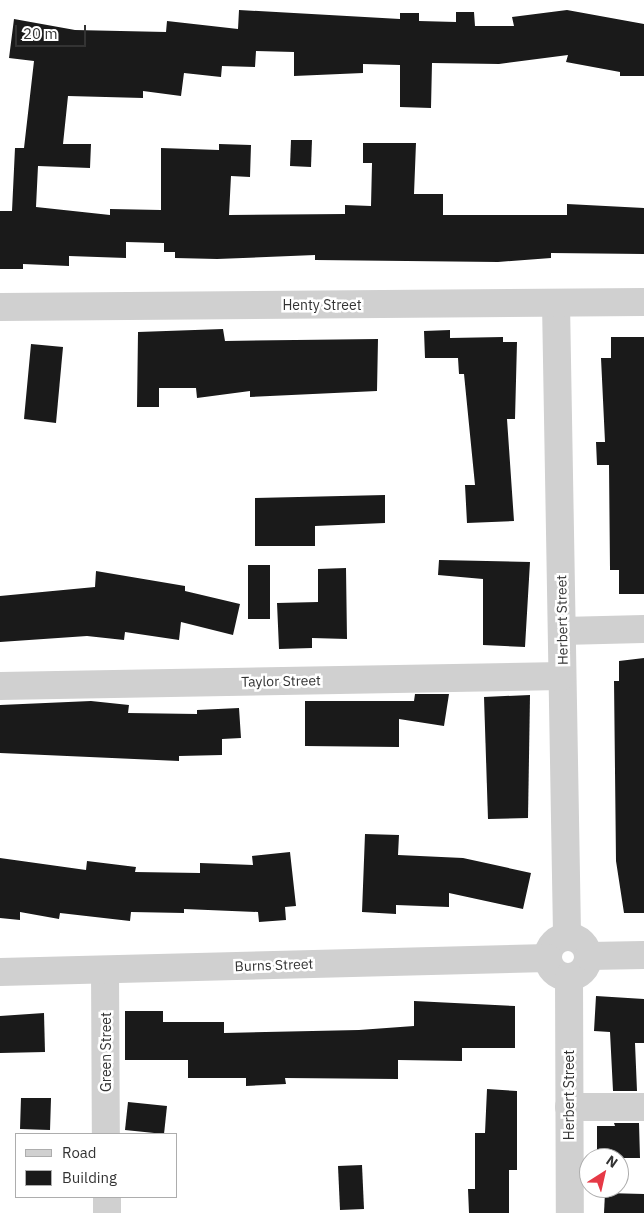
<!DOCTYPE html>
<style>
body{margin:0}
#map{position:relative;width:644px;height:1213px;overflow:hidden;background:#fff;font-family:"IBM Plex Sans",sans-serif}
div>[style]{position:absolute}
.building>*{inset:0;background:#1a1a1a}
.minor>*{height:28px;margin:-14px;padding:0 14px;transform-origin:14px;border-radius:14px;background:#d0d0d0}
.minor>.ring{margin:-14px;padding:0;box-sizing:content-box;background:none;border:28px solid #d0d0d0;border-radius:50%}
span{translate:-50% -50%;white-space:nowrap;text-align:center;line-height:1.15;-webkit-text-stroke:5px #fff;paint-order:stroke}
.street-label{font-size:14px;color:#333}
.legend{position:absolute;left:15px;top:1133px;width:162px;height:65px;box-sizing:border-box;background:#fff;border:1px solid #adadad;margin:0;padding:6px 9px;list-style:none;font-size:15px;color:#333}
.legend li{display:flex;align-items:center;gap:10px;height:25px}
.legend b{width:25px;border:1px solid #adadad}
.north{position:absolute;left:579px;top:1148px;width:50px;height:50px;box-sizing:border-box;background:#fff;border:1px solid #adadad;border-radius:50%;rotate:35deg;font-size:14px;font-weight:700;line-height:20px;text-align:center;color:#333}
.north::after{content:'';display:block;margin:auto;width:18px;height:22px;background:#e63946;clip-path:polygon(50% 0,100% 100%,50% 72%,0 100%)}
.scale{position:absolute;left:15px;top:25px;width:71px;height:22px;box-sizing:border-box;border:2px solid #333;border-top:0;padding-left:6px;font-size:15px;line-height:18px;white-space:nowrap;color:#333;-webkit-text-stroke:4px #fff;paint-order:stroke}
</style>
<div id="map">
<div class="building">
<div style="clip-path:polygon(239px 10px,400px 19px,400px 13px,419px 13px,419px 21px,456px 22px,456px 12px,474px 12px,475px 26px,514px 26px,512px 17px,567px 10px,644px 24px,644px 76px,620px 76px,620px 72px,566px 62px,568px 55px,499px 64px,432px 63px,431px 108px,400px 107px,400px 65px,363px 64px,363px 73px,294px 76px,294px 52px,256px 51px,255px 67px,222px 66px,221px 77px,184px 73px,181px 96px,143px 91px,143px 98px,68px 96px,63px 144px,91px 144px,90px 168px,38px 166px,36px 207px,110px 215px,110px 209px,161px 210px,161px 148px,219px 150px,219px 144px,251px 145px,250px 177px,231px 176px,229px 215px,345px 214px,345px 205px,371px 206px,372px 163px,363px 163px,363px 143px,416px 143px,414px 194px,443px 194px,443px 215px,567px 215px,567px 204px,644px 208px,644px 254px,551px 253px,551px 258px,498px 262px,315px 260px,315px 255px,217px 259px,175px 258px,175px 252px,164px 252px,164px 243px,126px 242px,126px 258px,69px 256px,69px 266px,23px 264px,23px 269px,0 269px,0 211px,12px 211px,15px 148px,24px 148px,34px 61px,9px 58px,14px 19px,75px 30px,166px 32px,167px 21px,238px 29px)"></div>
<div style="clip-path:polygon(291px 140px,312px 140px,311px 167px,290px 166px)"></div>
<div style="clip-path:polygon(223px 329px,225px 341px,378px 339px,377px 391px,250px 397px,250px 391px,197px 398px,196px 388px,159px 388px,159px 407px,137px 407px,138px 332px)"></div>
<div style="clip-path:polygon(450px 330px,450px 338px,503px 337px,503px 342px,517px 342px,515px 419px,507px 419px,514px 521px,467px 523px,465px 485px,475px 485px,464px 374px,459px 374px,458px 358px,425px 358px,424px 331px)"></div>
<div style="clip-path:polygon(611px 337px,644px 337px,644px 594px,619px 594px,619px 570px,610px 570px,609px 465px,597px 465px,596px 442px,605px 442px,601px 358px,611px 358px)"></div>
<div style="clip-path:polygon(31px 344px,63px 347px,56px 423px,24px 419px)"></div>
<div style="clip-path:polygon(385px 495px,385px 523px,315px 526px,315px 546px,255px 546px,255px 498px)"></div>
<div style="clip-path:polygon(439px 560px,530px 562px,525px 647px,483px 645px,483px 579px,438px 575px)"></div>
<div style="clip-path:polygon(248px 565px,270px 565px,270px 619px,248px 619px)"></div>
<div style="clip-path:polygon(346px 568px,347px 639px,312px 638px,312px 648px,279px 649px,277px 603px,318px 602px,318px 569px)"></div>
<div style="clip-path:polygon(96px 571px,185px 586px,185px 591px,240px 604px,233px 635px,181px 622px,179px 640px,125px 632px,124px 640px,87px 636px,0 642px,0 596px,95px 587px)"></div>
<div style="clip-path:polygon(644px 658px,644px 913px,624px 913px,616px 861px,614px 681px,619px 681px,619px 661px)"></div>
<div style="clip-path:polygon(415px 694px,449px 694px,444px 726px,399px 719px,399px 747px,305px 746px,305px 701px,414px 701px)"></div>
<div style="clip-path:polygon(530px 695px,528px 818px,488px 819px,484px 697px)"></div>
<div style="clip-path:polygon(91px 701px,129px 705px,128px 713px,197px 714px,197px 710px,239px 708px,241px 738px,222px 739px,222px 755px,179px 756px,179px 761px,0 753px,0 705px)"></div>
<div style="clip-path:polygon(365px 834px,399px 835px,398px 855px,463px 858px,531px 873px,523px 909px,449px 893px,449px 907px,396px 905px,396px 914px,362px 912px)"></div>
<div style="clip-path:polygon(290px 852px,296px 906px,285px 907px,286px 920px,259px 922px,258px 912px,184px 909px,184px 913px,131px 912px,130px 921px,60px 913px,59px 919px,20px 912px,20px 920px,0 918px,0 858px,86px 870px,87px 861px,136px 867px,135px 872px,200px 873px,200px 863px,253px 865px,252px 856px)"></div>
<div style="clip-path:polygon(596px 996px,644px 999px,644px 1043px,635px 1043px,637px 1091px,613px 1091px,610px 1032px,594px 1031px)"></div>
<div style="clip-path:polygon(414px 1001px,515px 1006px,515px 1048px,462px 1048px,462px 1061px,398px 1060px,398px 1079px,285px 1078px,286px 1084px,246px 1086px,246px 1078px,188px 1078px,188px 1060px,125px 1060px,125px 1011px,163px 1011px,163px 1022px,224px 1022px,224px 1033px,359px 1030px,414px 1026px)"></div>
<div style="clip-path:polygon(44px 1013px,45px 1052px,0 1053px,0 1016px)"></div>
<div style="clip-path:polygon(487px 1089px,517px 1091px,517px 1170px,509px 1170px,509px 1213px,469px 1213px,468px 1189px,475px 1189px,475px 1133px,485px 1133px)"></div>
<div style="clip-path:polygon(21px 1098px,51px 1098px,50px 1130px,20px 1129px)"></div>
<div style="clip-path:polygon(128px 1102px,167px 1106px,164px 1134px,125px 1130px)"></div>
<div style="clip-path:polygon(614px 1123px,639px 1123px,640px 1158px,597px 1158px,597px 1126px,615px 1126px)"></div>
<div style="clip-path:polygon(362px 1165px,364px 1209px,340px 1210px,338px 1166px)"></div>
<div style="clip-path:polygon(605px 1193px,644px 1194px,644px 1213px,604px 1213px)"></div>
</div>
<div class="minor">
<div style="left:556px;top:303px;width:633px;rotate:89deg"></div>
<div style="left:0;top:307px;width:644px;rotate:-0.44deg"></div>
<div style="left:562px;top:631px;width:82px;rotate:-1.4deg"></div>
<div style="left:0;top:686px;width:562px;rotate:-1.02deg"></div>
<div class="ring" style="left:548px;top:937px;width:12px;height:12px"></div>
<div style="left:589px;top:956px;width:55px;rotate:-1deg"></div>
<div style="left:105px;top:970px;width:164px;rotate:89.7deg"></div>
<div style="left:0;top:972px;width:548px;rotate:-1.46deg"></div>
<div style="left:569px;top:977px;width:236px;rotate:89.8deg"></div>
<div style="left:569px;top:1107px;width:75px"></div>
<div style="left:107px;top:1197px;width:16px;rotate:90deg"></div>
</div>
<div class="street-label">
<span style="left:322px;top:305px">Henty Street</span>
<span style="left:562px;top:620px;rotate:-91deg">Herbert Street</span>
<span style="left:281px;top:681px;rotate:-1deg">Taylor Street</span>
<span style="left:274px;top:965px;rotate:-2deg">Burns Street</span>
<span style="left:106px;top:1052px;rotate:-90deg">Green Street</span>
<span style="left:569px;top:1095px;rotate:-90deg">Herbert Street</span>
</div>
<ul class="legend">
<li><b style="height:6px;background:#d0d0d0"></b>Road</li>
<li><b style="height:14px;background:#1a1a1a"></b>Building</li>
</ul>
<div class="north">N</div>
<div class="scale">20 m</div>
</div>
